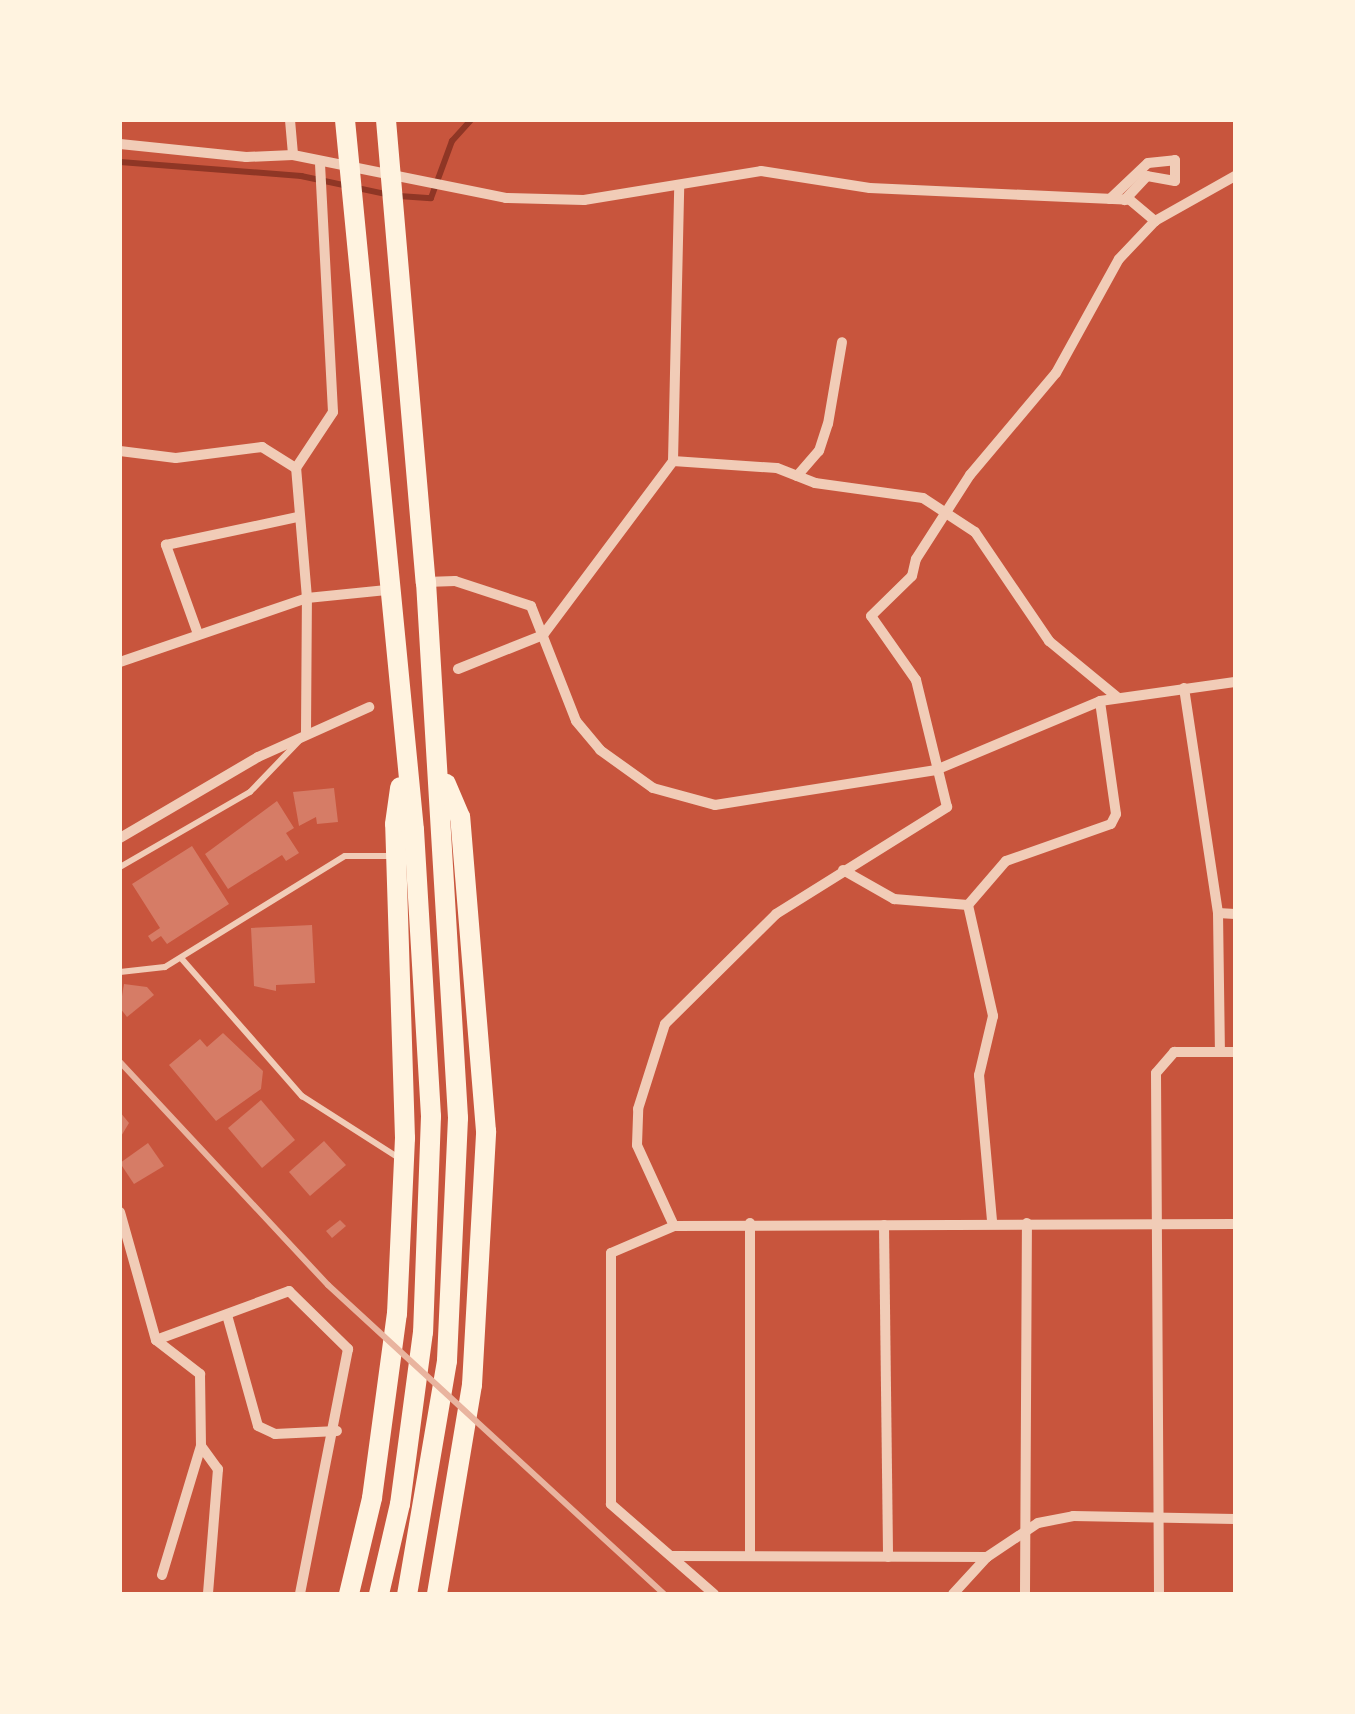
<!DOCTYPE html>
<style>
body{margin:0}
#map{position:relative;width:1355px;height:1714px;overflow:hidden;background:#c8553d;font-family:"Titillium Web",sans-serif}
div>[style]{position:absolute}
.stream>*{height:6px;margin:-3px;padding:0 3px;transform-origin:3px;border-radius:3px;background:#8f3625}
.building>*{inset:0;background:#d67c66}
.service>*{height:6px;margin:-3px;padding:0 3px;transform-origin:3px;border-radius:3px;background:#f1ccb7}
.minor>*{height:10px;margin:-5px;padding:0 5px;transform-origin:5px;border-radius:5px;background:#f1ccb7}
.trunk>*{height:20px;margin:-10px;padding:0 10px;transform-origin:10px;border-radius:10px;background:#fff3e0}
.rail>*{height:6px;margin:-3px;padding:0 3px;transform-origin:3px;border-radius:3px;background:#e9b49f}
span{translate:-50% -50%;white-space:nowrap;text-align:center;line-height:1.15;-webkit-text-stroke:10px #fff3e0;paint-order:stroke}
.frame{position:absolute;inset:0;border:122px solid #fff3e0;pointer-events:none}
</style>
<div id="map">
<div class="stream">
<div style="left:120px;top:162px;width:182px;rotate:4.4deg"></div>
<div style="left:301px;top:176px;width:87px;rotate:12deg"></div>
<div style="left:399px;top:196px;width:32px;rotate:4deg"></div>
<div style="left:431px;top:198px;width:61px;rotate:-69.8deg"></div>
<div style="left:452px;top:141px;width:28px;rotate:-48deg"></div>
</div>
<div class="building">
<div style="clip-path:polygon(334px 788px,338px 822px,317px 824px,316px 817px,299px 826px,293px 792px)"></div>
<div style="clip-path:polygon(277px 801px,294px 828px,286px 833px,299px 853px,286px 861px,282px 855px,228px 889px,205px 854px)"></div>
<div style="clip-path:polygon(192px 846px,229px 904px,167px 944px,161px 936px,152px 942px,148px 936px,160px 928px,132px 884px)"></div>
<div style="clip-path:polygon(312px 925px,315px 983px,276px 985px,276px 991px,254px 986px,251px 928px)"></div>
<div style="clip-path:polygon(124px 984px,147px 987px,154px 995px,127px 1017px,120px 1008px)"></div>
<div style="clip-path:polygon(223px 1033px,263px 1071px,261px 1089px,216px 1121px,169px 1065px,200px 1039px,207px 1047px)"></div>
<div style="clip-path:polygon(261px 1100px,295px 1140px,262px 1168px,228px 1128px)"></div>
<div style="clip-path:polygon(120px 1112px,129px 1123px,120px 1138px)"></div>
<div style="clip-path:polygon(324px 1141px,346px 1165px,310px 1196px,289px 1172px)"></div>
<div style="clip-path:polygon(148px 1143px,164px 1166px,134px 1184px,120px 1163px)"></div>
<div style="clip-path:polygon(340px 1220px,346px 1226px,332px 1238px,326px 1231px)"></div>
</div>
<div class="service">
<div style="left:120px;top:867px;width:150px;rotate:-30deg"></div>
<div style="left:250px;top:792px;width:74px;rotate:-46.1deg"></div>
<div style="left:181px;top:958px;width:184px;rotate:48.8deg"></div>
<div style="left:302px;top:1096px;width:115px;rotate:32.6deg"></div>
<div style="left:120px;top:972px;width:45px;rotate:-6.3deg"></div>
<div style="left:165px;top:967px;width:211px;rotate:-31.7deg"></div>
<div style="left:345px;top:856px;width:45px"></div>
</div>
<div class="minor">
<div style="left:290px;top:120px;width:35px;rotate:85deg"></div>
<div style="left:120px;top:144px;width:127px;rotate:5.9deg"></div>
<div style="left:246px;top:157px;width:47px;rotate:-2.4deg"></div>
<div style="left:293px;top:155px;width:217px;rotate:11.4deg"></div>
<div style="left:506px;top:198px;width:78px;rotate:1.5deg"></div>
<div style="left:584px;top:200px;width:179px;rotate:-9.3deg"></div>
<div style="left:761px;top:171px;width:110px;rotate:8.9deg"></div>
<div style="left:870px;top:188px;width:260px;rotate:2.6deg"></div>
<div style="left:1130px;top:200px;width:33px;rotate:40deg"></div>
<div style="left:1110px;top:199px;width:52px;rotate:-43.5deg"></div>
<div style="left:1148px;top:163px;width:27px;rotate:-6deg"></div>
<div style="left:1175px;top:160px;width:21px;rotate:90deg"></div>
<div style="left:1175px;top:181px;width:28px;rotate:-170deg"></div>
<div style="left:1147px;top:176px;width:33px;rotate:133deg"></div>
<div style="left:120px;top:451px;width:56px;rotate:7.1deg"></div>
<div style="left:176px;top:458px;width:87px;rotate:-7.3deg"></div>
<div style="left:262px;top:447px;width:40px;rotate:32deg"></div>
<div style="left:673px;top:461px;width:104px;rotate:3.9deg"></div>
<div style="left:777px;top:468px;width:41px;rotate:21.5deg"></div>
<div style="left:815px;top:483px;width:109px;rotate:7.9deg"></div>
<div style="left:923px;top:498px;width:62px;rotate:33.2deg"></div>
<div style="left:975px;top:532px;width:132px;rotate:55.8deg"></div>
<div style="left:1049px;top:641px;width:88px;rotate:39.5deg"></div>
<div style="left:797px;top:476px;width:33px;rotate:-49deg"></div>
<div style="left:819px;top:451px;width:28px;rotate:-72deg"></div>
<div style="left:828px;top:424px;width:83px;rotate:-80.3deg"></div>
<div style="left:426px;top:582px;width:29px;rotate:-2deg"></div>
<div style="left:455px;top:581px;width:80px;rotate:18.2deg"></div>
<div style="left:531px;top:606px;width:123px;rotate:68.6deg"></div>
<div style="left:576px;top:721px;width:38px;rotate:50deg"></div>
<div style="left:600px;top:750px;width:65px;rotate:35.6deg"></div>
<div style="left:653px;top:788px;width:64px;rotate:15.3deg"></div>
<div style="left:715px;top:805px;width:224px;rotate:-9deg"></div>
<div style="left:936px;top:770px;width:178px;rotate:-22.8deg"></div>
<div style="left:1100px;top:701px;width:136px;rotate:-8deg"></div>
<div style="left:198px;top:634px;width:95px;rotate:-109.8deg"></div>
<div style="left:166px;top:545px;width:135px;rotate:-12deg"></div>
<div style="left:120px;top:662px;width:198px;rotate:-18.9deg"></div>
<div style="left:307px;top:598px;width:80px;rotate:-5.7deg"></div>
<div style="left:458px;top:669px;width:92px;rotate:-21.8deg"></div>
<div style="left:543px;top:635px;width:217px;rotate:-53.2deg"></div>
<div style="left:673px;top:461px;width:274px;rotate:-88.7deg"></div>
<div style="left:1184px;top:688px;width:228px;rotate:81.4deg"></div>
<div style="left:1218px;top:913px;width:139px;rotate:89.2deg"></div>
<div style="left:306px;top:732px;width:134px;rotate:-89.6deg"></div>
<div style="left:307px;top:598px;width:130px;rotate:-94.8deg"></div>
<div style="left:296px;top:468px;width:67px;rotate:-56.5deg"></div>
<div style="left:333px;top:412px;width:247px;rotate:-93deg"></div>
<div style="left:120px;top:838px;width:160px;rotate:-30.4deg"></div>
<div style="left:258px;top:757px;width:122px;rotate:-24.2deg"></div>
<div style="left:843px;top:870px;width:59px;rotate:29.6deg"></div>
<div style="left:894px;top:899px;width:74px;rotate:4.6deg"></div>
<div style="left:968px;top:905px;width:114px;rotate:77.3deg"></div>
<div style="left:993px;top:1016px;width:61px;rotate:103.3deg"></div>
<div style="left:979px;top:1075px;width:148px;rotate:84.9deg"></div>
<div style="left:968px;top:905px;width:58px;rotate:-49.2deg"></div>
<div style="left:1006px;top:861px;width:111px;rotate:-19.4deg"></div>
<div style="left:1111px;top:824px;width:11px;rotate:-63deg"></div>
<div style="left:1116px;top:814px;width:114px;rotate:-98.1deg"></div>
<div style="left:1218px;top:913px;width:17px;rotate:3deg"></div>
<div style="left:120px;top:1212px;width:133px;rotate:74.3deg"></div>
<div style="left:156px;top:1340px;width:56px;rotate:37.7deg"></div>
<div style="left:200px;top:1374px;width:72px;rotate:89.2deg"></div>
<div style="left:201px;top:1446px;width:29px;rotate:54deg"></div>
<div style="left:218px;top:1469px;width:125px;rotate:94.6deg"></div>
<div style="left:750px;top:1223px;width:333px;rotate:90deg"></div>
<div style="left:884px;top:1225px;width:332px;rotate:89.3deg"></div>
<div style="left:674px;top:1226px;width:89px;rotate:-114.6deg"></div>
<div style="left:637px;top:1145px;width:36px;rotate:-88deg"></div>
<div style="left:638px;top:1109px;width:89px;rotate:-72.4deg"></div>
<div style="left:665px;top:1024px;width:156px;rotate:-44.7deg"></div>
<div style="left:776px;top:914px;width:202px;rotate:-32deg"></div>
<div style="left:947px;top:807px;width:131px;rotate:-103.7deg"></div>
<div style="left:916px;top:680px;width:78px;rotate:-125.1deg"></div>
<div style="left:871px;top:616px;width:57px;rotate:-44.3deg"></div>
<div style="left:912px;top:576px;width:17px;rotate:-77deg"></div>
<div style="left:916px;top:559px;width:100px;rotate:-57.3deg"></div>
<div style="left:970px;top:475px;width:133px;rotate:-49.9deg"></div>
<div style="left:1056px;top:373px;width:130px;rotate:-61.1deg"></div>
<div style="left:1119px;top:259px;width:52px;rotate:-46.5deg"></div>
<div style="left:1155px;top:221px;width:92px;rotate:-29.4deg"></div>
<div style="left:227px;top:1315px;width:115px;rotate:74.4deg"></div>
<div style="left:258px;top:1426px;width:19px;rotate:25deg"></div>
<div style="left:275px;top:1434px;width:62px;rotate:-2.8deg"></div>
<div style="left:156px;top:1340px;width:142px;rotate:-20.2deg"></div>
<div style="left:289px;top:1291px;width:83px;rotate:44.5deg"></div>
<div style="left:348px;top:1349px;width:250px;rotate:101.1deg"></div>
<div style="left:672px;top:1556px;width:315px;rotate:0.2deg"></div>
<div style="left:162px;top:1575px;width:135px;rotate:-73.2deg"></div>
<div style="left:714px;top:1594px;width:137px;rotate:-138.9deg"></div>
<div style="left:611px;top:1504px;width:251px;rotate:-90deg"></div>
<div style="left:611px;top:1253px;width:69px;rotate:-23.2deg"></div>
<div style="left:674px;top:1226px;width:561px;rotate:-0.2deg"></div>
<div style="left:953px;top:1594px;width:50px;rotate:-47.4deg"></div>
<div style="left:987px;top:1557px;width:61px;rotate:-33.7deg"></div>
<div style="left:1038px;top:1523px;width:36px;rotate:-11deg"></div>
<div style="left:1073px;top:1516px;width:162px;rotate:1.1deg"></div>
<div style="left:1025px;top:1594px;width:371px;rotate:-89.7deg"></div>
<div style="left:1159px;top:1594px;width:521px;rotate:-90.33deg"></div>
<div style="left:1156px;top:1073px;width:28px;rotate:-49deg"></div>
<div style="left:1174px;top:1052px;width:61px"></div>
</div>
<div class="trunk">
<div style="left:345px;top:120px;width:713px;rotate:84.45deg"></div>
<div style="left:414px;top:830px;width:287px;rotate:86.6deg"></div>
<div style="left:431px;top:1116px;width:216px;rotate:92.1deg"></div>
<div style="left:423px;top:1332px;width:174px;rotate:97.6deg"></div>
<div style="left:400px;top:1504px;width:92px;rotate:103.1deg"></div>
<div style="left:386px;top:120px;width:464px;rotate:85.1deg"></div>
<div style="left:426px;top:582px;width:537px;rotate:86.58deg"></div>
<div style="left:458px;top:1118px;width:243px;rotate:92.6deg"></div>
<div style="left:447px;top:1361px;width:236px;rotate:99.7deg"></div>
<div style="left:349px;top:1594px;width:99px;rotate:-76.5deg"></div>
<div style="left:372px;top:1498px;width:186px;rotate:-82.3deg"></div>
<div style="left:397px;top:1314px;width:176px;rotate:-87.4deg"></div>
<div style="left:405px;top:1138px;width:314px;rotate:-91.8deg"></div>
<div style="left:395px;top:824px;width:37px;rotate:-82deg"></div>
<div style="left:437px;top:1594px;width:212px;rotate:-80.5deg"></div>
<div style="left:472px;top:1385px;width:254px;rotate:-86.8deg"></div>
<div style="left:486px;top:1131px;width:315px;rotate:-94.7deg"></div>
<div style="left:460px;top:817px;width:36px;rotate:-113deg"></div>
</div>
<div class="rail">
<div style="left:120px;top:1062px;width:305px;rotate:47deg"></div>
<div style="left:328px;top:1285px;width:456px;rotate:42.6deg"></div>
</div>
<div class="frame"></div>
</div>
